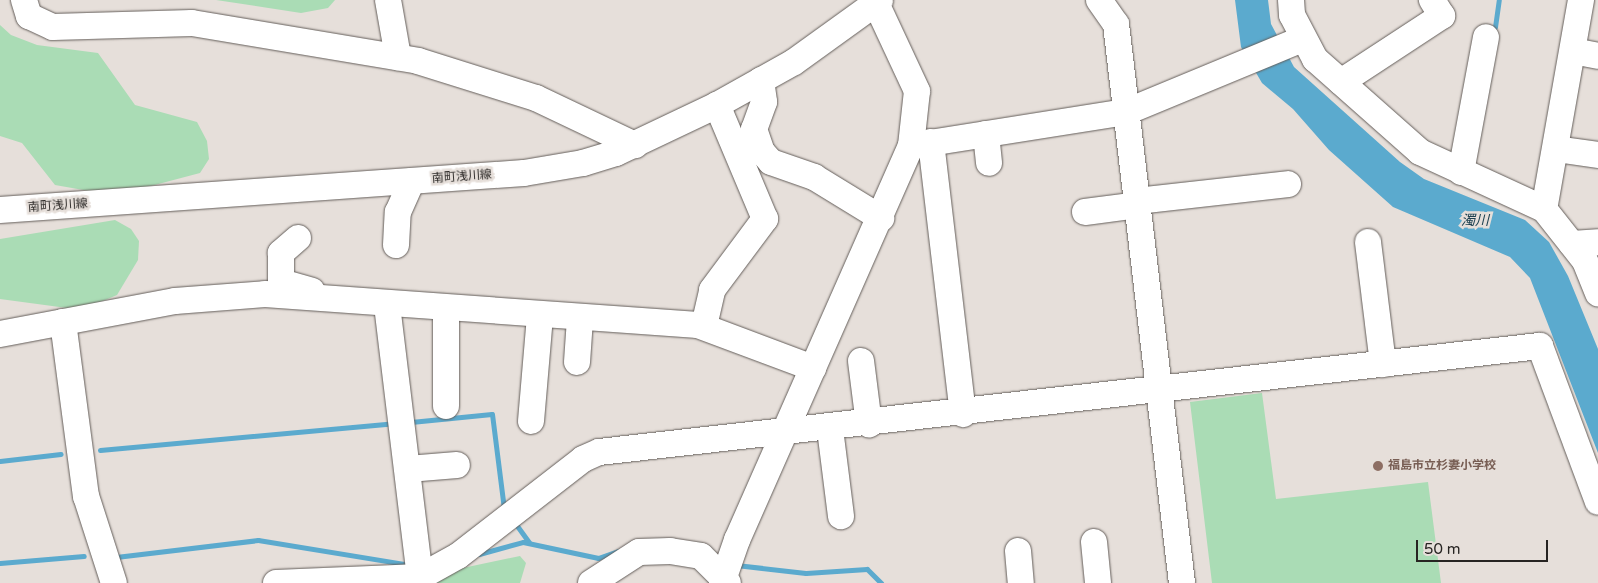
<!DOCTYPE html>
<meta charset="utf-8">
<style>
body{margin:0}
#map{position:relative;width:1598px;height:583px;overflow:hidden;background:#e6dfda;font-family:"Varela Round","Noto Sans JP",sans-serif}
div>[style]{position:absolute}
.green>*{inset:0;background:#aadcb5}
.water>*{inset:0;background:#5baace}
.stream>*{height:5px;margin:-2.5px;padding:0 2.5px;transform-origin:2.5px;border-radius:2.5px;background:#5baace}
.roads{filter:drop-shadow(0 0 1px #645e5a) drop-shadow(0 0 1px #645e5a)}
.minor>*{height:26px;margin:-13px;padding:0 13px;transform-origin:13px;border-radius:13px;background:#fff}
.dots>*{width:14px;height:14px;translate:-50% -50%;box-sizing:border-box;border:2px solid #e6dfda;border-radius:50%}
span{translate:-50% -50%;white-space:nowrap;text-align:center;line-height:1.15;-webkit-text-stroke:5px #e6dfda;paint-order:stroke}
.street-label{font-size:12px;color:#272422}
.education-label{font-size:12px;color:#785e54;font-weight:700}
.left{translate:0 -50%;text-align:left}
.water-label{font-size:14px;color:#1d4151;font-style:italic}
.scale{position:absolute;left:1416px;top:540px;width:132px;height:22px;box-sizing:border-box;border:2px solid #272422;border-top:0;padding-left:6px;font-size:15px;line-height:18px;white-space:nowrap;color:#272422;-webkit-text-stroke:4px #e6dfda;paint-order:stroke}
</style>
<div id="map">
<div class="green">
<div style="clip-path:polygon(216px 0,335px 0,328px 8px,301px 13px)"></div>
<div style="clip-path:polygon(0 25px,11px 35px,37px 45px,98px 53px,135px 105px,197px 122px,207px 141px,209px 159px,200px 173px,147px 187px,89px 191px,55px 185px,22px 143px,0 136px)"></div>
<div style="clip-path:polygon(115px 220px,131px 229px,139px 241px,138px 260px,117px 295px,91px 306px,67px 308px,0 299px,0 239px)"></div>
<div style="clip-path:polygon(1262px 393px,1276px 499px,1428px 482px,1441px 583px,1212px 583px,1190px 402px)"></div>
<div style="clip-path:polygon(520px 556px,526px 563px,520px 583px,392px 583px)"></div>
</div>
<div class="water">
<div style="clip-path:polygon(1235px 0,1268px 0,1271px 24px,1294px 67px,1400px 162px,1424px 179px,1525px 220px,1549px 242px,1568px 276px,1598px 349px,1598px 453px,1530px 278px,1510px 257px,1393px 207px,1329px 150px,1293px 109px,1262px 83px,1241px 47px)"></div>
</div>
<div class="stream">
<div style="left:1495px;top:27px;width:27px;rotate:-82deg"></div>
<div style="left:411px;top:422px;width:81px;rotate:-5.6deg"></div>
<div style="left:492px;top:414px;width:96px;rotate:82.8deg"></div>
<div style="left:100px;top:450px;width:295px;rotate:-5.2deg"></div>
<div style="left:0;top:461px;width:61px;rotate:-6.5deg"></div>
<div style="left:515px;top:523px;width:24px;rotate:54deg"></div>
<div style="left:479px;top:554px;width:46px;rotate:-15.3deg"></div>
<div style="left:523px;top:542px;width:77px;rotate:12deg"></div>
<div style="left:598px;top:558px;width:21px;rotate:-19deg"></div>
<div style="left:116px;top:557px;width:143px;rotate:-6.8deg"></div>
<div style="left:258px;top:540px;width:154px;rotate:9.3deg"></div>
<div style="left:0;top:563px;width:84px;rotate:-4.8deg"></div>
<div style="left:736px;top:565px;width:70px;rotate:6.5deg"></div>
<div style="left:806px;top:573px;width:61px;rotate:-3.8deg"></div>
<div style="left:867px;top:569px;width:20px;rotate:45deg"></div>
</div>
<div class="roads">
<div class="minor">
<div style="left:24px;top:0;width:17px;rotate:73deg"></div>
<div style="left:29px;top:16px;width:26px;rotate:25deg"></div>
<div style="left:53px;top:27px;width:139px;rotate:-1.6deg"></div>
<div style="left:192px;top:23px;width:229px;rotate:9.5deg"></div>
<div style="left:418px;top:61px;width:124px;rotate:17.4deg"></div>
<div style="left:536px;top:98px;width:110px;rotate:25.4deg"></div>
<div style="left:388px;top:0;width:58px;rotate:80deg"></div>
<div style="left:1099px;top:0;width:29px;rotate:55deg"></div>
<div style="left:1116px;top:24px;width:563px;rotate:83.27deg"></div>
<div style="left:1291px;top:0;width:15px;rotate:86deg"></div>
<div style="left:1292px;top:15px;width:50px;rotate:62.4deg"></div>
<div style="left:1315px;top:59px;width:140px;rotate:41.5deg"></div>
<div style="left:1420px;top:152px;width:136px;rotate:24.7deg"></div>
<div style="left:1581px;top:0;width:212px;rotate:100deg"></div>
<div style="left:1544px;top:209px;width:66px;rotate:51.7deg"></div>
<div style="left:1585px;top:261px;width:35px;rotate:68deg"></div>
<div style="left:1573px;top:51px;width:25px;rotate:11deg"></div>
<div style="left:761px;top:80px;width:22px;rotate:82deg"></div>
<div style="left:764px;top:102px;width:29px;rotate:110deg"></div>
<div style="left:754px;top:129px;width:24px;rotate:71deg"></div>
<div style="left:762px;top:152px;width:13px;rotate:48deg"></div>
<div style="left:771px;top:162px;width:46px;rotate:19.2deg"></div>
<div style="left:814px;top:177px;width:79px;rotate:31.5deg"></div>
<div style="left:1341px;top:82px;width:121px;rotate:-33.2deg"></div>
<div style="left:1442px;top:16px;width:19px;rotate:-122deg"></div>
<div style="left:986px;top:134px;width:29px;rotate:84deg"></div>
<div style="left:931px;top:142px;width:274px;rotate:83.3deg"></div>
<div style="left:911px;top:146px;width:218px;rotate:-9deg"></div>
<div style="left:1126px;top:112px;width:191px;rotate:-22.5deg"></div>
<div style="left:1556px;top:149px;width:42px;rotate:8.1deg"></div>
<div style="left:1461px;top:172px;width:137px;rotate:-79.5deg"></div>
<div style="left:1137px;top:201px;width:152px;rotate:-6.4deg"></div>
<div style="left:0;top:210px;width:525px;rotate:-4.04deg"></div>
<div style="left:524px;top:173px;width:60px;rotate:-9.6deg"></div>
<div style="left:583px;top:163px;width:34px;rotate:-17deg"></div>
<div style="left:616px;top:153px;width:112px;rotate:-25.4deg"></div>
<div style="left:717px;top:105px;width:88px;rotate:-29.2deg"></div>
<div style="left:794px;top:62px;width:106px;rotate:-35.8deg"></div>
<div style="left:1085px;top:212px;width:53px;rotate:-7.5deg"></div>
<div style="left:298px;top:238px;width:23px;rotate:139deg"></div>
<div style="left:281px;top:253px;width:29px;rotate:90deg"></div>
<div style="left:281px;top:282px;width:32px;rotate:16deg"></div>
<div style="left:1368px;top:242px;width:123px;rotate:83deg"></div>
<div style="left:1572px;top:244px;width:26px;rotate:-4deg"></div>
<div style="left:396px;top:245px;width:33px;rotate:-87deg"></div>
<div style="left:398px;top:212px;width:34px;rotate:-66deg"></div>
<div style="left:387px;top:305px;width:274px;rotate:83.1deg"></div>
<div style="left:63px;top:322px;width:176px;rotate:82.5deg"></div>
<div style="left:86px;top:496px;width:91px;rotate:72.2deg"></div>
<div style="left:704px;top:326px;width:37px;rotate:-77deg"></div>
<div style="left:712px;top:290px;width:89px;rotate:-53.3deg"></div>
<div style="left:765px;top:219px;width:124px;rotate:-112.8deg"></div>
<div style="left:0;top:334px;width:178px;rotate:-10.7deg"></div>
<div style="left:175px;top:301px;width:90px;rotate:-4.4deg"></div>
<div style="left:265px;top:294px;width:434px;rotate:4.1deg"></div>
<div style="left:698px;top:325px;width:123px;rotate:20.5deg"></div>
<div style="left:861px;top:361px;width:64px;rotate:82.8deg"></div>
<div style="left:577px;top:362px;width:43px;rotate:-86deg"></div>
<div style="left:446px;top:406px;width:98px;rotate:-90deg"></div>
<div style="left:531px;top:421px;width:105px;rotate:-85.1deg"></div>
<div style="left:830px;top:429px;width:88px;rotate:82.8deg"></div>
<div style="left:408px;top:469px;width:49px;rotate:-4.7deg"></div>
<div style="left:1094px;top:542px;width:41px;rotate:84.4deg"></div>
<div style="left:1018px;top:551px;width:32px;rotate:85deg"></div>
<div style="left:276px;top:583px;width:144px;rotate:-2.4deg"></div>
<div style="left:420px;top:577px;width:43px;rotate:-28.9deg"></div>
<div style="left:458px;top:556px;width:158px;rotate:-37.8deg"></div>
<div style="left:583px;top:459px;width:17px;rotate:-24deg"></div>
<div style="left:599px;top:452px;width:947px;rotate:-6.43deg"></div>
<div style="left:1540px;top:346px;width:166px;rotate:69.6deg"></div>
<div style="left:591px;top:583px;width:57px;rotate:-32.9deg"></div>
<div style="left:639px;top:552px;width:31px;rotate:-2deg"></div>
<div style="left:670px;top:551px;width:31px;rotate:9deg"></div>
<div style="left:701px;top:556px;width:38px;rotate:45deg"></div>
<div style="left:722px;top:583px;width:46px;rotate:-70.8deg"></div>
<div style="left:737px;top:540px;width:431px;rotate:-66.2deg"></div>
<div style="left:911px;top:146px;width:55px;rotate:-83.8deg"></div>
<div style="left:917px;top:91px;width:97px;rotate:-115deg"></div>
</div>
</div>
<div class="dots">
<div style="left:1378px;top:466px;background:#8d6e63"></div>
</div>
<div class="street-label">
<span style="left:462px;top:177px;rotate:-4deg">南町浅川線</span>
<span style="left:58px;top:206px;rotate:-4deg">南町浅川線</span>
</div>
<div class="education-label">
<span class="left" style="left:1388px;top:466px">福島市立杉妻小学校</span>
</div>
<div class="water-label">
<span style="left:1475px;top:221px">濁川</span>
</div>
<div class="scale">50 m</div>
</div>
